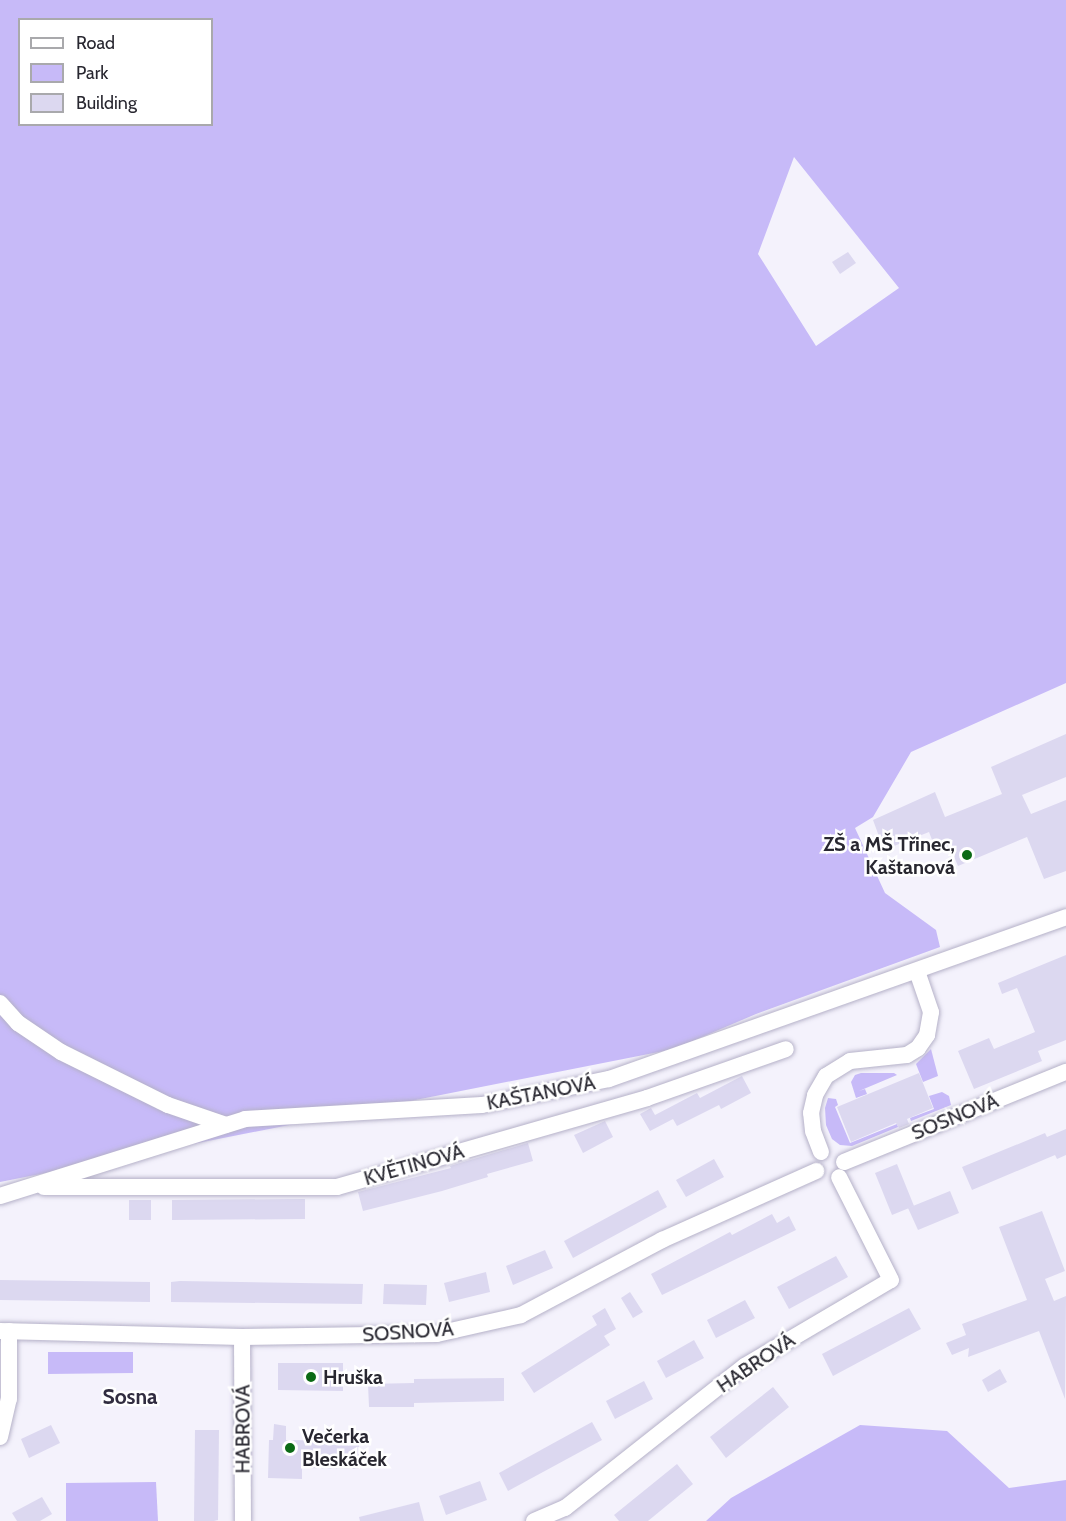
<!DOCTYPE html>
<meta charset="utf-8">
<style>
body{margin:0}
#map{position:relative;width:1066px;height:1521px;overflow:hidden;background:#f4f2fc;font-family:Cabin,sans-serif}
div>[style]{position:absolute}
.green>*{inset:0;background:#c7baf8}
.building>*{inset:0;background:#dcd8f0}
.roads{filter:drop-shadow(0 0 2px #b5b1c8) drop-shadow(0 0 2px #b5b1c8)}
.minor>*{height:16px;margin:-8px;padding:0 8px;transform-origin:8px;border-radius:8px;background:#fff}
.dots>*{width:16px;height:16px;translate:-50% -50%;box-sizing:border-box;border:3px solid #fff;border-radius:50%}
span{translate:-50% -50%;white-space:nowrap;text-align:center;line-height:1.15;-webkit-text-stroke:5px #fff;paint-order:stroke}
.poi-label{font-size:20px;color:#282730;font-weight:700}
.right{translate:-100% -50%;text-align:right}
.left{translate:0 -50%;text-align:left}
.street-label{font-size:20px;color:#282730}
.neighbourhood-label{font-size:21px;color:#312d40;font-weight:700}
.legend{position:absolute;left:18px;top:18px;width:195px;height:108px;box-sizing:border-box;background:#fff;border:2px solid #a9a9ac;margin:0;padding:8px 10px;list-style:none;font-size:18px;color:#282730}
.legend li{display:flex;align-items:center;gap:12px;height:30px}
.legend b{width:30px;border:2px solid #a9a9ac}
</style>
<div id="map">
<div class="green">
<div style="clip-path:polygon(evenodd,0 0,1066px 0,1066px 683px,911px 752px,873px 817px,855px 828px,885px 893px,936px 930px,940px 947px,756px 1014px,674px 1049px,0 1182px,0 0,20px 20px,212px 20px,212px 124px,20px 124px,20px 20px,0 0,794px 157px,899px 288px,816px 346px,758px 254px,794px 157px)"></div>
<div style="clip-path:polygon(931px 1049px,938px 1076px,923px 1082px,916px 1064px)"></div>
<div style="clip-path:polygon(861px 1073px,894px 1073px,897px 1075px,859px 1091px,865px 1089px,867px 1094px,856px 1098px,851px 1082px,855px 1075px)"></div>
<div style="clip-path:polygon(942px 1092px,949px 1096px,951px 1105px,911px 1121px,910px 1118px,934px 1109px,929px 1096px)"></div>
<div style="clip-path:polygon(828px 1098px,836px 1099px,838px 1105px,835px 1107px,850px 1143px,897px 1124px,898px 1127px,852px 1146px,840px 1145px,832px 1139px,826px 1125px,825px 1108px)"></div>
<div style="clip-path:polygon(48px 1352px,133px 1352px,133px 1373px,48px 1374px)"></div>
<div style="clip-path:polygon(860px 1425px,947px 1431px,1009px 1488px,1066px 1480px,1066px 1521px,706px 1521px,731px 1498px)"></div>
<div style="clip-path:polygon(156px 1482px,158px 1521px,66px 1521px,66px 1483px)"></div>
</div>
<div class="building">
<div style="clip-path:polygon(848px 252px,856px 263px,840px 274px,832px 262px)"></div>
<div style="clip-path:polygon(1066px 734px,1066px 777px,1022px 795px,1031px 814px,1066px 800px,1066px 871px,1044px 879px,1027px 837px,958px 866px,950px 847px,941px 850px,938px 844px,934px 845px,929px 832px,884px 850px,873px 820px,935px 792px,945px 817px,1002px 794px,991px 767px)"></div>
<div style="clip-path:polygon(1066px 955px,1066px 1040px,1038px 1051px,1042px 1061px,974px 1089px,958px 1051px,989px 1038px,994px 1049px,1035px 1032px,1017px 988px,1002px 994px,998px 983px)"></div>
<div style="clip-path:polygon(919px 1073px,933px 1108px,907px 1119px,909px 1124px,899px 1128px,896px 1123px,851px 1142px,837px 1107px)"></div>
<div style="clip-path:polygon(742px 1076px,751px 1093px,721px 1109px,719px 1105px,677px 1126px,673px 1119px,650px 1131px,640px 1114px,651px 1108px,655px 1115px,697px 1093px,700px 1098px)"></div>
<div style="clip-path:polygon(605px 1121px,613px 1137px,583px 1153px,574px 1135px)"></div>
<div style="clip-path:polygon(1066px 1129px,1066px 1155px,1057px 1159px,1055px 1155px,972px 1190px,962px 1167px,1045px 1133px,1047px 1137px)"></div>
<div style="clip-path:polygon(528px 1143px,533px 1161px,487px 1174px,488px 1177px,442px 1191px,363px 1211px,358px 1192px,451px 1168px,450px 1166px)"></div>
<div style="clip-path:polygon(714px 1159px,724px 1177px,686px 1197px,676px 1180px)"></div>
<div style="clip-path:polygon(897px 1164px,914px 1206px,892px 1215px,875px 1173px)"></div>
<div style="clip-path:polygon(658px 1190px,667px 1207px,573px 1258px,564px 1241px)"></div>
<div style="clip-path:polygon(950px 1191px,959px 1213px,918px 1230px,908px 1208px)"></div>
<div style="clip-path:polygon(305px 1199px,305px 1219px,172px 1220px,172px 1200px)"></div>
<div style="clip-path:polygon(129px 1200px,151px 1200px,151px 1220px,129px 1220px)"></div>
<div style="clip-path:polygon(1042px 1211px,1065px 1271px,1045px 1279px,1054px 1301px,1066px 1296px,1065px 1399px,1039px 1331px,968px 1357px,969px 1348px,952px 1355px,946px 1343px,966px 1335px,962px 1324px,1027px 1300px,999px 1227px)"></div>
<div style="clip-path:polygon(772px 1214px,777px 1223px,789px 1216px,796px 1230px,662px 1295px,651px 1274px,730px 1232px,732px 1235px)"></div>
<div style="clip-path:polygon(545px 1250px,553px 1268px,513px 1285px,506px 1266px)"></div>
<div style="clip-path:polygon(836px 1256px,848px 1277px,789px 1309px,777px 1287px)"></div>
<div style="clip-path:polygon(486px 1272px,490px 1292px,449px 1302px,444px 1283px)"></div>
<div style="clip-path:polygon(0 1280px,150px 1282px,150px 1302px,0 1300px)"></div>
<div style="clip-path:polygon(180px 1281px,363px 1284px,362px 1304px,171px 1302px,171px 1282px)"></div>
<div style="clip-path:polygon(384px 1284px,427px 1285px,426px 1305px,383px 1304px)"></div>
<div style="clip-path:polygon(630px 1292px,643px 1312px,633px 1318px,621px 1298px)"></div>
<div style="clip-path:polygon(745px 1300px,755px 1318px,716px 1338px,707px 1320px)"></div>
<div style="clip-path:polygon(605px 1308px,616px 1329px,604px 1336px,610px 1345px,534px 1393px,521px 1373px,597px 1325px,592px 1316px)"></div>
<div style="clip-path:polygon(909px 1308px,921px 1329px,833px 1376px,822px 1354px)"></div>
<div style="clip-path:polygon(694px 1340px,704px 1358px,666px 1378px,657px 1361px)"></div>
<div style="clip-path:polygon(278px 1363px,343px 1363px,343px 1391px,278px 1390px)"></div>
<div style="clip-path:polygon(1000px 1369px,1007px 1382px,988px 1392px,982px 1380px)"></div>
<div style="clip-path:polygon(504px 1378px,504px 1401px,414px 1403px,414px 1407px,369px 1407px,368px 1384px,414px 1383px,414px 1379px)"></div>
<div style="clip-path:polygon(644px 1381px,653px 1399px,615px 1419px,606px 1401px)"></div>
<div style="clip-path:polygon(773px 1387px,789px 1407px,726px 1458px,710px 1437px)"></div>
<div style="clip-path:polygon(592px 1422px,602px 1440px,508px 1491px,499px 1473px)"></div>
<div style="clip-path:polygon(274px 1424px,286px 1426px,286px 1440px,359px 1441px,359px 1469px,302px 1468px,302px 1479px,268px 1478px,269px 1440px,273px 1440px)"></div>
<div style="clip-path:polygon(51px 1425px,60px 1443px,29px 1458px,21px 1439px)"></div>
<div style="clip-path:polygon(195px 1430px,219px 1430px,218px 1520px,214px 1521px,194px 1521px)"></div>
<div style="clip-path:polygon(677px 1464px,693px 1484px,648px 1521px,619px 1521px,614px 1515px)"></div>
<div style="clip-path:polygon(480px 1481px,487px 1500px,446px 1515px,439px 1496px)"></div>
<div style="clip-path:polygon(42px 1497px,52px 1514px,40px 1521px,17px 1521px,12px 1513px)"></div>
<div style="clip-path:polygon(419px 1502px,424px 1521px,360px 1521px,359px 1517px)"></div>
</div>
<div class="roads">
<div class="minor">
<div style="left:0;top:1003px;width:27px;rotate:48deg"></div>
<div style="left:18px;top:1023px;width:52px;rotate:34deg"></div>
<div style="left:61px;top:1052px;width:119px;rotate:26.4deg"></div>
<div style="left:168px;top:1105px;width:61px;rotate:19deg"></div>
<div style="left:821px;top:1152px;width:22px;rotate:-111deg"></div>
<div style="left:813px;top:1131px;width:18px;rotate:-96deg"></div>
<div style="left:811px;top:1113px;width:18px;rotate:-77deg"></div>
<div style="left:815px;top:1095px;width:22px;rotate:-60deg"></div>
<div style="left:826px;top:1076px;width:28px;rotate:-32deg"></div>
<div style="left:850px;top:1061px;width:57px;rotate:-6deg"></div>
<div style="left:907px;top:1055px;width:13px;rotate:-32deg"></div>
<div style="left:918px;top:1048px;width:16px;rotate:-55deg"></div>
<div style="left:927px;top:1035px;width:23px;rotate:-80deg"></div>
<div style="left:931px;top:1012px;width:43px;rotate:-108.9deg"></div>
<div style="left:844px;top:1162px;width:240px;rotate:-22.1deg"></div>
<div style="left:44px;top:1187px;width:293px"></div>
<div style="left:337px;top:1187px;width:323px;rotate:-16deg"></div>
<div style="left:647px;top:1098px;width:147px;rotate:-19.4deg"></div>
<div style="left:0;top:1196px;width:257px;rotate:-17.4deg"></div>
<div style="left:245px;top:1119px;width:237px;rotate:-3.4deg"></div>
<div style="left:482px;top:1105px;width:130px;rotate:-11.6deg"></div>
<div style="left:609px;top:1079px;width:485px;rotate:-19.5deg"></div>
<div style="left:0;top:1331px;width:242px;rotate:1.4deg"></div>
<div style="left:242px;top:1337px;width:195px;rotate:-0.9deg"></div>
<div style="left:437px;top:1334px;width:86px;rotate:-12.7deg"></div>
<div style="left:521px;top:1315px;width:160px;rotate:-28deg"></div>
<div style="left:662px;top:1240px;width:169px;rotate:-24.1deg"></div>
<div style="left:242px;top:1337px;width:184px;rotate:89.7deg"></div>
<div style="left:0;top:1437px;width:39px;rotate:-77deg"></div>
<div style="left:9px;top:1399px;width:68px;rotate:-90deg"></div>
<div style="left:534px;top:1521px;width:34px;rotate:-23deg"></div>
<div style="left:565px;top:1508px;width:229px;rotate:-38.3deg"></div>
<div style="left:745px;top:1366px;width:169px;rotate:-30.5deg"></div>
<div style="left:891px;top:1280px;width:115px;rotate:-116.8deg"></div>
</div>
</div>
<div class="dots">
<div style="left:967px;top:855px;background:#0b6a15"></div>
<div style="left:311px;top:1377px;background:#0b6a15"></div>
<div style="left:290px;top:1448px;background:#0b6a15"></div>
</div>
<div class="poi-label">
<span class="right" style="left:955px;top:856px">ZŠ a MŠ Třinec,<br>Kaštanová</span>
<span class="left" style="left:323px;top:1377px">Hruška</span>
<span class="left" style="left:302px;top:1448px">Večerka<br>Bleskáček</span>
</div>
<div class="street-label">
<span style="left:541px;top:1093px;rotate:-11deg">KAŠTANOVÁ</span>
<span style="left:955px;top:1117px;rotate:-22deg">SOSNOVÁ</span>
<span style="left:414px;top:1165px;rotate:-16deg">KVĚTINOVÁ</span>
<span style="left:408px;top:1332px;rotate:-4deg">SOSNOVÁ</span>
<span style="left:756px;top:1363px;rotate:-34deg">HABROVÁ</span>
<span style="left:243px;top:1429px;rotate:-90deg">HABROVÁ</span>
</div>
<div class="neighbourhood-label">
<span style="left:130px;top:1397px">Sosna</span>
</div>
<ul class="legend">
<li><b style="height:8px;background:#fff"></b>Road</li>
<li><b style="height:16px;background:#c7baf8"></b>Park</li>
<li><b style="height:16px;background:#dcd8f0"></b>Building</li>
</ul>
</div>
